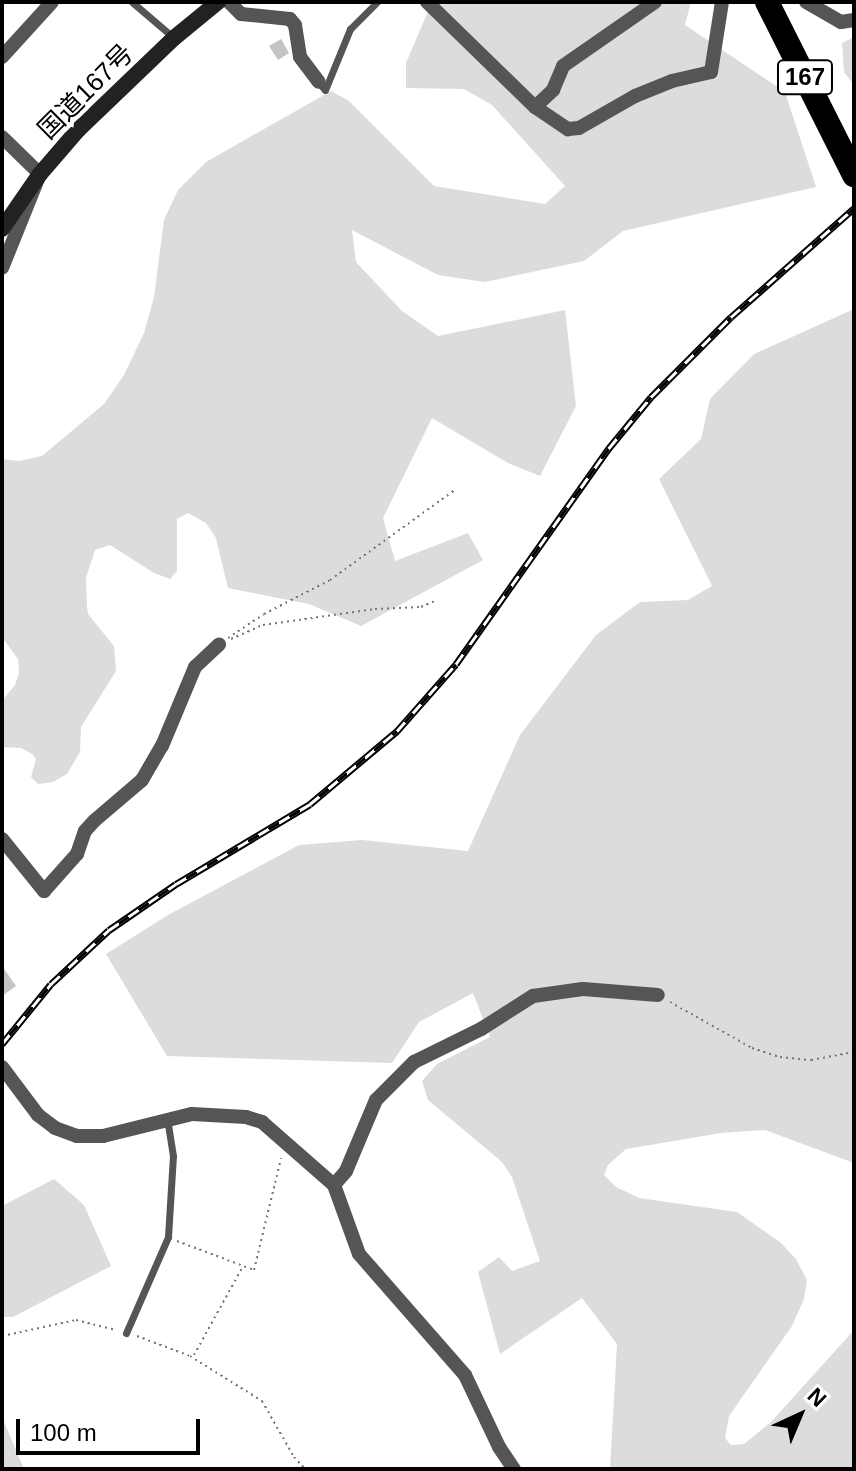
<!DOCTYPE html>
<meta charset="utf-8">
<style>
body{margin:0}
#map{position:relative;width:856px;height:1471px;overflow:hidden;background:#fff;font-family:Helvetica,"Noto Sans JP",sans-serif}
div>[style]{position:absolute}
.green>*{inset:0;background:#dcdcdc}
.building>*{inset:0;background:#c4c4c4}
.path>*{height:2px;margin-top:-1px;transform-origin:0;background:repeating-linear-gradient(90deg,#777 0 2px,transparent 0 6px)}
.lane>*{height:7px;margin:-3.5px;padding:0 3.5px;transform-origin:3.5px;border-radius:3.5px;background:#555}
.street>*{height:14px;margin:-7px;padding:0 7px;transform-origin:7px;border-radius:7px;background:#555}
.secondary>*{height:16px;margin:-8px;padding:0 8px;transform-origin:8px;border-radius:8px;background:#222}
.highway>*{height:24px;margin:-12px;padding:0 12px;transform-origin:12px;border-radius:12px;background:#000}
.rail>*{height:7px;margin-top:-3.5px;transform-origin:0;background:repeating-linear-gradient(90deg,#fff 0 12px,#000 0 24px);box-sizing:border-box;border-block:2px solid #000}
span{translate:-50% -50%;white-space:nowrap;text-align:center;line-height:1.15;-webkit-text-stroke:8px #fff;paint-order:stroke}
.shield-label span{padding:2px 6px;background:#fff;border:2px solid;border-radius:6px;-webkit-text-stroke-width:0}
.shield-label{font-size:24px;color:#000;font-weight:700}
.street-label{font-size:26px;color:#000}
.frame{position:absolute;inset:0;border:4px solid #000;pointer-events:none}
.north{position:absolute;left:760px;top:1375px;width:80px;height:80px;-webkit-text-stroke:6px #fff;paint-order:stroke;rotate:44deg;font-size:22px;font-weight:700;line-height:32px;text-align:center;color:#000}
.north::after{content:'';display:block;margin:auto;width:28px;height:36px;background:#000;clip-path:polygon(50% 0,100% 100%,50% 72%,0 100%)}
.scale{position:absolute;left:16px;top:1419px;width:184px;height:36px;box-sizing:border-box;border:4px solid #000;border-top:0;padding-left:10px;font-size:24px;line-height:28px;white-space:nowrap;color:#000;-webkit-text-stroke:6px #fff;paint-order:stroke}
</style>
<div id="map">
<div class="green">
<div style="clip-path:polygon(432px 2px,691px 2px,685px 25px,785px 92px,816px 187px,623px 231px,584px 261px,485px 282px,438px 275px,352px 230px,356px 262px,402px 311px,438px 336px,565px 310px,576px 406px,540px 476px,508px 463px,432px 418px,383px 518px,395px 561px,468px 533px,483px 560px,361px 626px,309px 604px,228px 588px,216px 538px,206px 523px,188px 513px,177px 519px,177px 571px,170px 579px,154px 573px,110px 545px,95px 550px,86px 578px,87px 606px,88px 614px,114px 646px,116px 671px,81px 727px,80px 752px,67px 774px,53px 782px,38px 784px,31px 777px,36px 759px,32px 754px,21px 748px,2px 747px,2px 701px,15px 685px,19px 673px,18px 659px,2px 637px,2px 459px,19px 461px,42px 456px,104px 404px,124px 375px,144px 333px,154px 297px,164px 220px,178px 190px,206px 162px,331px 91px,349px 101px,434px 186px,545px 204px,565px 186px,492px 105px,464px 89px,406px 88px,406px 63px)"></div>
<div style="clip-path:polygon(854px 37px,854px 85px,844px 72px,842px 43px)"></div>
<div style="clip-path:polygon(854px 309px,854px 1163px,765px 1130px,721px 1133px,626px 1149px,608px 1165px,604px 1175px,616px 1187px,639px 1198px,737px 1212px,781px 1243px,796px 1259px,807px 1280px,804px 1299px,792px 1326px,729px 1416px,725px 1438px,731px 1445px,744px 1444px,771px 1422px,854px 1330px,854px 1469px,610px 1469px,617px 1344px,582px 1298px,500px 1354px,478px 1272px,499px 1257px,512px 1271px,540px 1261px,512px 1177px,502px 1162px,428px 1100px,422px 1081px,437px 1064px,490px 1037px,473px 993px,419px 1022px,392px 1063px,167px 1056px,106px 954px,168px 915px,299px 845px,362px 840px,468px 851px,520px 735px,596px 635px,640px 602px,688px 600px,712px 586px,659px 479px,701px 439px,710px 399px,754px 354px)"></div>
<div style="clip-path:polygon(54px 1179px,84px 1205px,111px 1266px,13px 1317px,2px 1317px,2px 1206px)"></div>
<div style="clip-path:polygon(2px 1417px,24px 1469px,2px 1469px)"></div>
</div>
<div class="building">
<div style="clip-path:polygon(281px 39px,289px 53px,278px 60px,269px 46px)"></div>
<div style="clip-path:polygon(2px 966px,16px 986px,2px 996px)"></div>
</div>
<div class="path">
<div style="left:228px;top:638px;width:43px;rotate:-33.7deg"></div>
<div style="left:264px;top:614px;width:74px;rotate:-27.3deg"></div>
<div style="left:330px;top:580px;width:154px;rotate:-35.8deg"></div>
<div style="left:231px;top:639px;width:35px;rotate:-24deg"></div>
<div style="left:263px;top:625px;width:113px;rotate:-8.1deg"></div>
<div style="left:375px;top:609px;width:46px;rotate:-2.5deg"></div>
<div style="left:421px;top:607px;width:17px;rotate:-24deg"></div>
<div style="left:670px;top:1002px;width:94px;rotate:29.3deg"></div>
<div style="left:752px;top:1048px;width:29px;rotate:18deg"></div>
<div style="left:780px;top:1057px;width:31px;rotate:6deg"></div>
<div style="left:811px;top:1060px;width:44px;rotate:-10.5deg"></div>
<div style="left:177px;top:1241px;width:82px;rotate:20.6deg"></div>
<div style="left:254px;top:1270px;width:115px;rotate:-76.4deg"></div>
<div style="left:2px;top:1336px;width:76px;rotate:-12.2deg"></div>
<div style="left:76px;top:1320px;width:41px;rotate:14deg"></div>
<div style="left:137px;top:1336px;width:57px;rotate:20.7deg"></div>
<div style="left:190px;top:1356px;width:85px;rotate:32deg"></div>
<div style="left:262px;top:1401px;width:64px;rotate:60.3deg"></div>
<div style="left:294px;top:1457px;width:16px;rotate:47deg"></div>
<div style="left:194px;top:1355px;width:99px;rotate:-61.1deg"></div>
</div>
<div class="lane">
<div style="left:132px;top:2px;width:54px;rotate:40.5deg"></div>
<div style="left:319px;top:83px;width:9px;rotate:49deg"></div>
<div style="left:325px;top:90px;width:66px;rotate:-67.7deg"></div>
<div style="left:350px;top:29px;width:38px;rotate:-45deg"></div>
<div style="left:126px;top:1333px;width:105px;rotate:-66.4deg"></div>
<div style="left:168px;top:1237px;width:81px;rotate:-86.5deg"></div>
<div style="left:173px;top:1156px;width:36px;rotate:-99deg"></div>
</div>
<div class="street">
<div style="left:229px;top:2px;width:17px;rotate:45deg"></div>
<div style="left:241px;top:14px;width:49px;rotate:5.8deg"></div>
<div style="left:290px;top:19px;width:8px;rotate:50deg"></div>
<div style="left:295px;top:25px;width:32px;rotate:81deg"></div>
<div style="left:300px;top:57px;width:31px;rotate:53deg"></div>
<div style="left:427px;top:2px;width:151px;rotate:44.2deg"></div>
<div style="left:535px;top:107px;width:40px;rotate:34deg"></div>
<div style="left:568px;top:129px;width:11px;rotate:-5deg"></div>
<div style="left:579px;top:128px;width:64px;rotate:-29.7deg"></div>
<div style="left:635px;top:96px;width:40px;rotate:-22deg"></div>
<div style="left:672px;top:81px;width:40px;rotate:-13deg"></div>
<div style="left:711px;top:72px;width:71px;rotate:-81.1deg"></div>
<div style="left:806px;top:2px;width:40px;rotate:29.7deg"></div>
<div style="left:841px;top:22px;width:13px;rotate:-9deg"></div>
<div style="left:2px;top:57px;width:74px;rotate:-47.7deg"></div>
<div style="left:535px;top:107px;width:25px;rotate:-43deg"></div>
<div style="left:553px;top:90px;width:26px;rotate:-67deg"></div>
<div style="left:563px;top:66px;width:112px;rotate:-34.8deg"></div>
<div style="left:2px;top:137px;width:53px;rotate:44.2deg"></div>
<div style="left:40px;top:174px;width:101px;rotate:112deg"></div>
<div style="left:2px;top:839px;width:67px;rotate:51.1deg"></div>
<div style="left:44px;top:891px;width:50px;rotate:-48.3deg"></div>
<div style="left:77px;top:854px;width:24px;rotate:-71deg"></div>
<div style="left:85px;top:831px;width:13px;rotate:-48deg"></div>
<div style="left:94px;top:821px;width:63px;rotate:-40.5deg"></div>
<div style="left:142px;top:780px;width:39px;rotate:-60deg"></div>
<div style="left:162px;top:746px;width:86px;rotate:-67.3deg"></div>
<div style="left:195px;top:667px;width:33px;rotate:-43deg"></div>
<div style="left:2px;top:1067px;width:60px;rotate:53.1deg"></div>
<div style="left:38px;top:1115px;width:21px;rotate:37deg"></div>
<div style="left:55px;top:1128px;width:23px;rotate:20deg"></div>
<div style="left:77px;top:1136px;width:26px"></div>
<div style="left:103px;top:1136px;width:92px;rotate:-13.9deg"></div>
<div style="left:192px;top:1114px;width:54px;rotate:3.2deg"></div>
<div style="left:246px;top:1117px;width:17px;rotate:17deg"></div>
<div style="left:262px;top:1122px;width:96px;rotate:41.2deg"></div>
<div style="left:334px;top:1185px;width:73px;rotate:70.1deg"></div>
<div style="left:359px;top:1254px;width:161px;rotate:48.8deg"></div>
<div style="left:465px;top:1375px;width:80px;rotate:64.7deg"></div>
<div style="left:499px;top:1447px;width:27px;rotate:56deg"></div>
<div style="left:334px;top:1185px;width:18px;rotate:-49deg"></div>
<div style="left:346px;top:1171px;width:77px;rotate:-67.1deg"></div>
<div style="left:376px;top:1100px;width:54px;rotate:-45deg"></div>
<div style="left:414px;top:1062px;width:75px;rotate:-26.2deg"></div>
<div style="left:481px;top:1029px;width:62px;rotate:-32.4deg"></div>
<div style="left:533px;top:996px;width:50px;rotate:-8deg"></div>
<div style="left:583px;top:989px;width:75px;rotate:4.6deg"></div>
</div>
<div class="secondary">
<div style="left:2px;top:229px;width:67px;rotate:-55.4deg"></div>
<div style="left:40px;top:174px;width:58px;rotate:-49.2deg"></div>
<div style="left:78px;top:130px;width:133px;rotate:-43.8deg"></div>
<div style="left:174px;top:38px;width:57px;rotate:-39.3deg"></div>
</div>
<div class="highway">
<div style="left:767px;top:2px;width:194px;rotate:63.3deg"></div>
</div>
<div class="rail">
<div style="left:2px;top:1044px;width:77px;rotate:-50.8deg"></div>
<div style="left:51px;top:984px;width:79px;rotate:-43deg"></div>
<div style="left:109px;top:930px;width:81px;rotate:-34.5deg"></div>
<div style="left:176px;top:884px;width:156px;rotate:-30.8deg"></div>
<div style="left:310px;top:804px;width:114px;rotate:-40deg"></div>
<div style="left:397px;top:731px;width:89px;rotate:-48.6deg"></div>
<div style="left:456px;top:664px;width:265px;rotate:-54.7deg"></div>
<div style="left:609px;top:448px;width:66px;rotate:-50.5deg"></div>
<div style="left:651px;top:397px;width:113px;rotate:-45deg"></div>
<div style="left:731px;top:317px;width:164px;rotate:-41.5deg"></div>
</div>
<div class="shield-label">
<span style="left:805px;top:77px">167</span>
</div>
<div class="street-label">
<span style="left:86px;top:92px;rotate:-45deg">国道167号</span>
</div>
<div class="frame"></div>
<div class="north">N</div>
<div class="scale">100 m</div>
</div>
